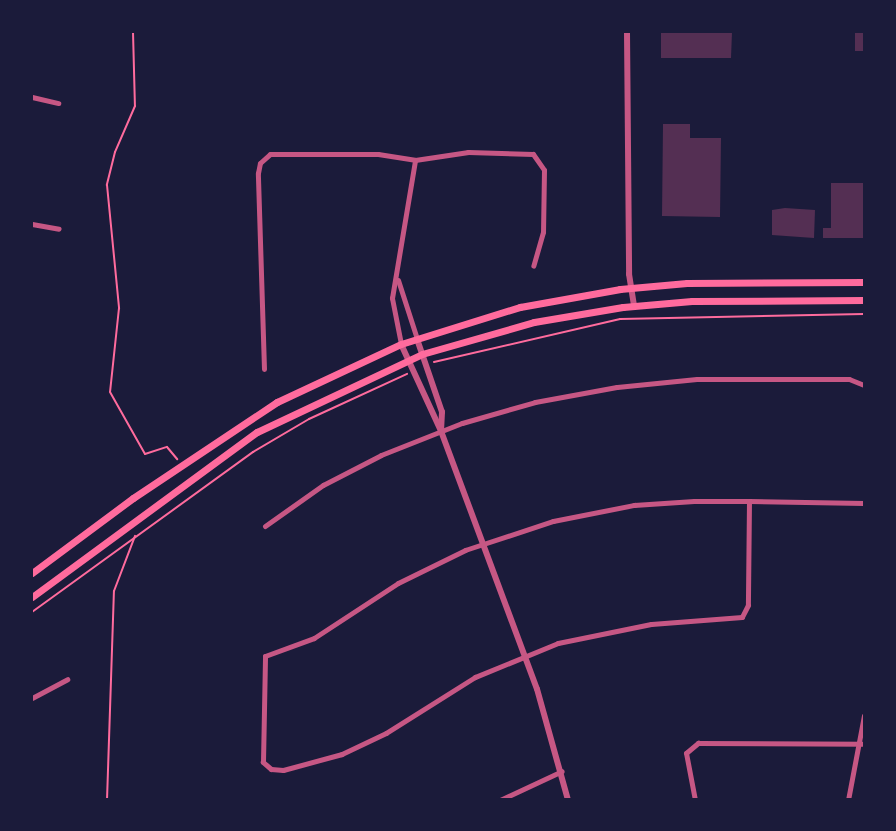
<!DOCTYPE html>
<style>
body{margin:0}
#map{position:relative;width:896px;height:831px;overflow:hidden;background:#1b1b3a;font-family:Raleway,sans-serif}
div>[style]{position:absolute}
.building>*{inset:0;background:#542f53}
.path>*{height:2px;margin:-1px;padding:0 1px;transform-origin:1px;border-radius:1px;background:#ff6b9d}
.minor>*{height:5px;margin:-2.5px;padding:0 2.5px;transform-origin:2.5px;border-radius:2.5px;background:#c65784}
.tertiary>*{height:6px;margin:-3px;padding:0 3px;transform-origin:3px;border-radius:3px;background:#c65784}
.secondary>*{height:7px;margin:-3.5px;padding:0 3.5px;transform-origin:3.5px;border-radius:3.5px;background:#ff6b9d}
span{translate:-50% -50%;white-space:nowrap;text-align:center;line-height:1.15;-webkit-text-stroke:6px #1b1b3a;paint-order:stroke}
.frame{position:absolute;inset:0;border:33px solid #1b1b3a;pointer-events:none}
</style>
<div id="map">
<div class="building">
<div style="clip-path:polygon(661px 32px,732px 32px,731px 58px,661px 58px)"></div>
<div style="clip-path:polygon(855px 32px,864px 32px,864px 51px,855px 51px)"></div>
<div style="clip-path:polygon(663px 124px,690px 124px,690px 138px,721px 138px,720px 217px,662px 216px)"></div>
<div style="clip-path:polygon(831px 183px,864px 183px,864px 238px,823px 238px,823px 228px,831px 228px)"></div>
<div style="clip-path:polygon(785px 208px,815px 210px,814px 238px,772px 235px,772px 210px)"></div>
</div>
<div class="path">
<div style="left:133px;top:32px;width:74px;rotate:88.5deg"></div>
<div style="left:135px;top:106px;width:50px;rotate:113.5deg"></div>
<div style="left:115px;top:152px;width:34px;rotate:104deg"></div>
<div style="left:107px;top:185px;width:124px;rotate:84.4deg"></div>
<div style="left:119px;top:308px;width:84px;rotate:96.1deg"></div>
<div style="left:110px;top:392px;width:71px;rotate:60.6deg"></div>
<div style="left:145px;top:454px;width:23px;rotate:-18deg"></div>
<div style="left:167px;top:447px;width:16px;rotate:50deg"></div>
<div style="left:434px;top:362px;width:191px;rotate:-13deg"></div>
<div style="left:620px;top:319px;width:244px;rotate:-1.2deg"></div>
<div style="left:32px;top:612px;width:273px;rotate:-35.9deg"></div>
<div style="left:253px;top:452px;width:65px;rotate:-30.5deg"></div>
<div style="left:309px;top:419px;width:108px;rotate:-24.7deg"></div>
<div style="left:107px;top:800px;width:209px;rotate:-88.1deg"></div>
<div style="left:114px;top:591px;width:59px;rotate:-69.1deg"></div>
</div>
<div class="minor">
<div style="left:32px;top:97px;width:27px;rotate:13deg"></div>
<div style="left:32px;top:224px;width:27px;rotate:10deg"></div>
<div style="left:398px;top:280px;width:62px;rotate:72.1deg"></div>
<div style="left:401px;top:344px;width:47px;rotate:-101.1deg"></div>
<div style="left:392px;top:298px;width:140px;rotate:-80.5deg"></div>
<div style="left:264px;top:369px;width:196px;rotate:-91.8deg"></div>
<div style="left:258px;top:173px;width:10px;rotate:-79deg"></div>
<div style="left:260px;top:163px;width:13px;rotate:-42deg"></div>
<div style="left:270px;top:154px;width:108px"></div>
<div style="left:378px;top:154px;width:37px;rotate:9deg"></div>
<div style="left:415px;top:160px;width:54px;rotate:-8.6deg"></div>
<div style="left:468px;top:152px;width:65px;rotate:1.8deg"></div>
<div style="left:533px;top:154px;width:19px;rotate:55deg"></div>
<div style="left:544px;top:170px;width:62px;rotate:90.9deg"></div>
<div style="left:543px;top:232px;width:35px;rotate:106deg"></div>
<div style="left:749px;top:501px;width:104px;rotate:90.6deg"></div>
<div style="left:748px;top:605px;width:13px;rotate:117deg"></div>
<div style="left:742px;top:617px;width:91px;rotate:175.6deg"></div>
<div style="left:651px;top:624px;width:95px;rotate:168.5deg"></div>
<div style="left:558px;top:643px;width:90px;rotate:157.7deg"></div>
<div style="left:475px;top:677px;width:105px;rotate:147.8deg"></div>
<div style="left:386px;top:733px;width:49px;rotate:154.5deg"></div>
<div style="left:342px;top:754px;width:61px;rotate:164.8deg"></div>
<div style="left:283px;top:770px;width:12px;rotate:-175deg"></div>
<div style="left:271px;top:769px;width:11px;rotate:-139deg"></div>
<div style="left:263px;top:762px;width:106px;rotate:-88.9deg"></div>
<div style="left:265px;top:656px;width:52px;rotate:-20.2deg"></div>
<div style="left:314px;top:638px;width:100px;rotate:-33.2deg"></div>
<div style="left:398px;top:583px;width:75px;rotate:-26.2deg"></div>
<div style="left:465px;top:550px;width:93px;rotate:-18.2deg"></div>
<div style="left:553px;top:521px;width:83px;rotate:-11.2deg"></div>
<div style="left:634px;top:505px;width:60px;rotate:-3.8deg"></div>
<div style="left:694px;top:501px;width:55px"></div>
<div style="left:749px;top:501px;width:115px;rotate:1deg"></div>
<div style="left:265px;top:526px;width:71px;rotate:-35.3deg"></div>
<div style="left:323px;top:485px;width:65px;rotate:-27.3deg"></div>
<div style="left:381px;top:455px;width:87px;rotate:-21.6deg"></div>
<div style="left:462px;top:423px;width:76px;rotate:-16deg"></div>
<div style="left:535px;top:402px;width:83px;rotate:-10.4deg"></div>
<div style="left:617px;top:387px;width:80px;rotate:-5.7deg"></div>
<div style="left:697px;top:379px;width:152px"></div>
<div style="left:849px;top:379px;width:16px;rotate:22deg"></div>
<div style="left:32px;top:698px;width:40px;rotate:-28deg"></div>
<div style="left:500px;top:800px;width:68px;rotate:-25.1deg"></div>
<div style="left:695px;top:800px;width:48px;rotate:-100.8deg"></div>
<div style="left:686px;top:753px;width:16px;rotate:-40deg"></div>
<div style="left:698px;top:743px;width:166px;rotate:0.3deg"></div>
<div style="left:848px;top:800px;width:86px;rotate:-79.3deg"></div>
</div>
<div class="tertiary">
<div style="left:627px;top:32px;width:242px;rotate:89.5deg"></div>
<div style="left:629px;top:274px;width:32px;rotate:81deg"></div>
<div style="left:417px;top:339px;width:77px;rotate:71.1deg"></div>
<div style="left:442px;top:412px;width:17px;rotate:93deg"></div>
<div style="left:401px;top:344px;width:96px;rotate:65.3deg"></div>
<div style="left:441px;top:431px;width:275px;rotate:69.6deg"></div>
<div style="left:537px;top:689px;width:115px;rotate:74.4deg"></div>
</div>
<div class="secondary">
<div style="left:32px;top:573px;width:126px;rotate:-36.6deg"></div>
<div style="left:133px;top:498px;width:173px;rotate:-33.7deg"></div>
<div style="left:277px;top:402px;width:137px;rotate:-25.1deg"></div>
<div style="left:401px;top:344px;width:125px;rotate:-17.3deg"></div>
<div style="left:520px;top:307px;width:102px;rotate:-10.2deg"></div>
<div style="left:620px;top:289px;width:67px;rotate:-5.1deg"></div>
<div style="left:687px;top:283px;width:177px;rotate:-0.3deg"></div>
<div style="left:32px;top:597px;width:279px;rotate:-36.3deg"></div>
<div style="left:257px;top:432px;width:183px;rotate:-25.3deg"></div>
<div style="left:422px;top:354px;width:116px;rotate:-15.9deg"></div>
<div style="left:534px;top:322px;width:90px;rotate:-9.6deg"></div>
<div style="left:623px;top:307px;width:69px;rotate:-5deg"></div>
<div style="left:692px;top:301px;width:172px;rotate:-0.3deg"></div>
</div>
<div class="frame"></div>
</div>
